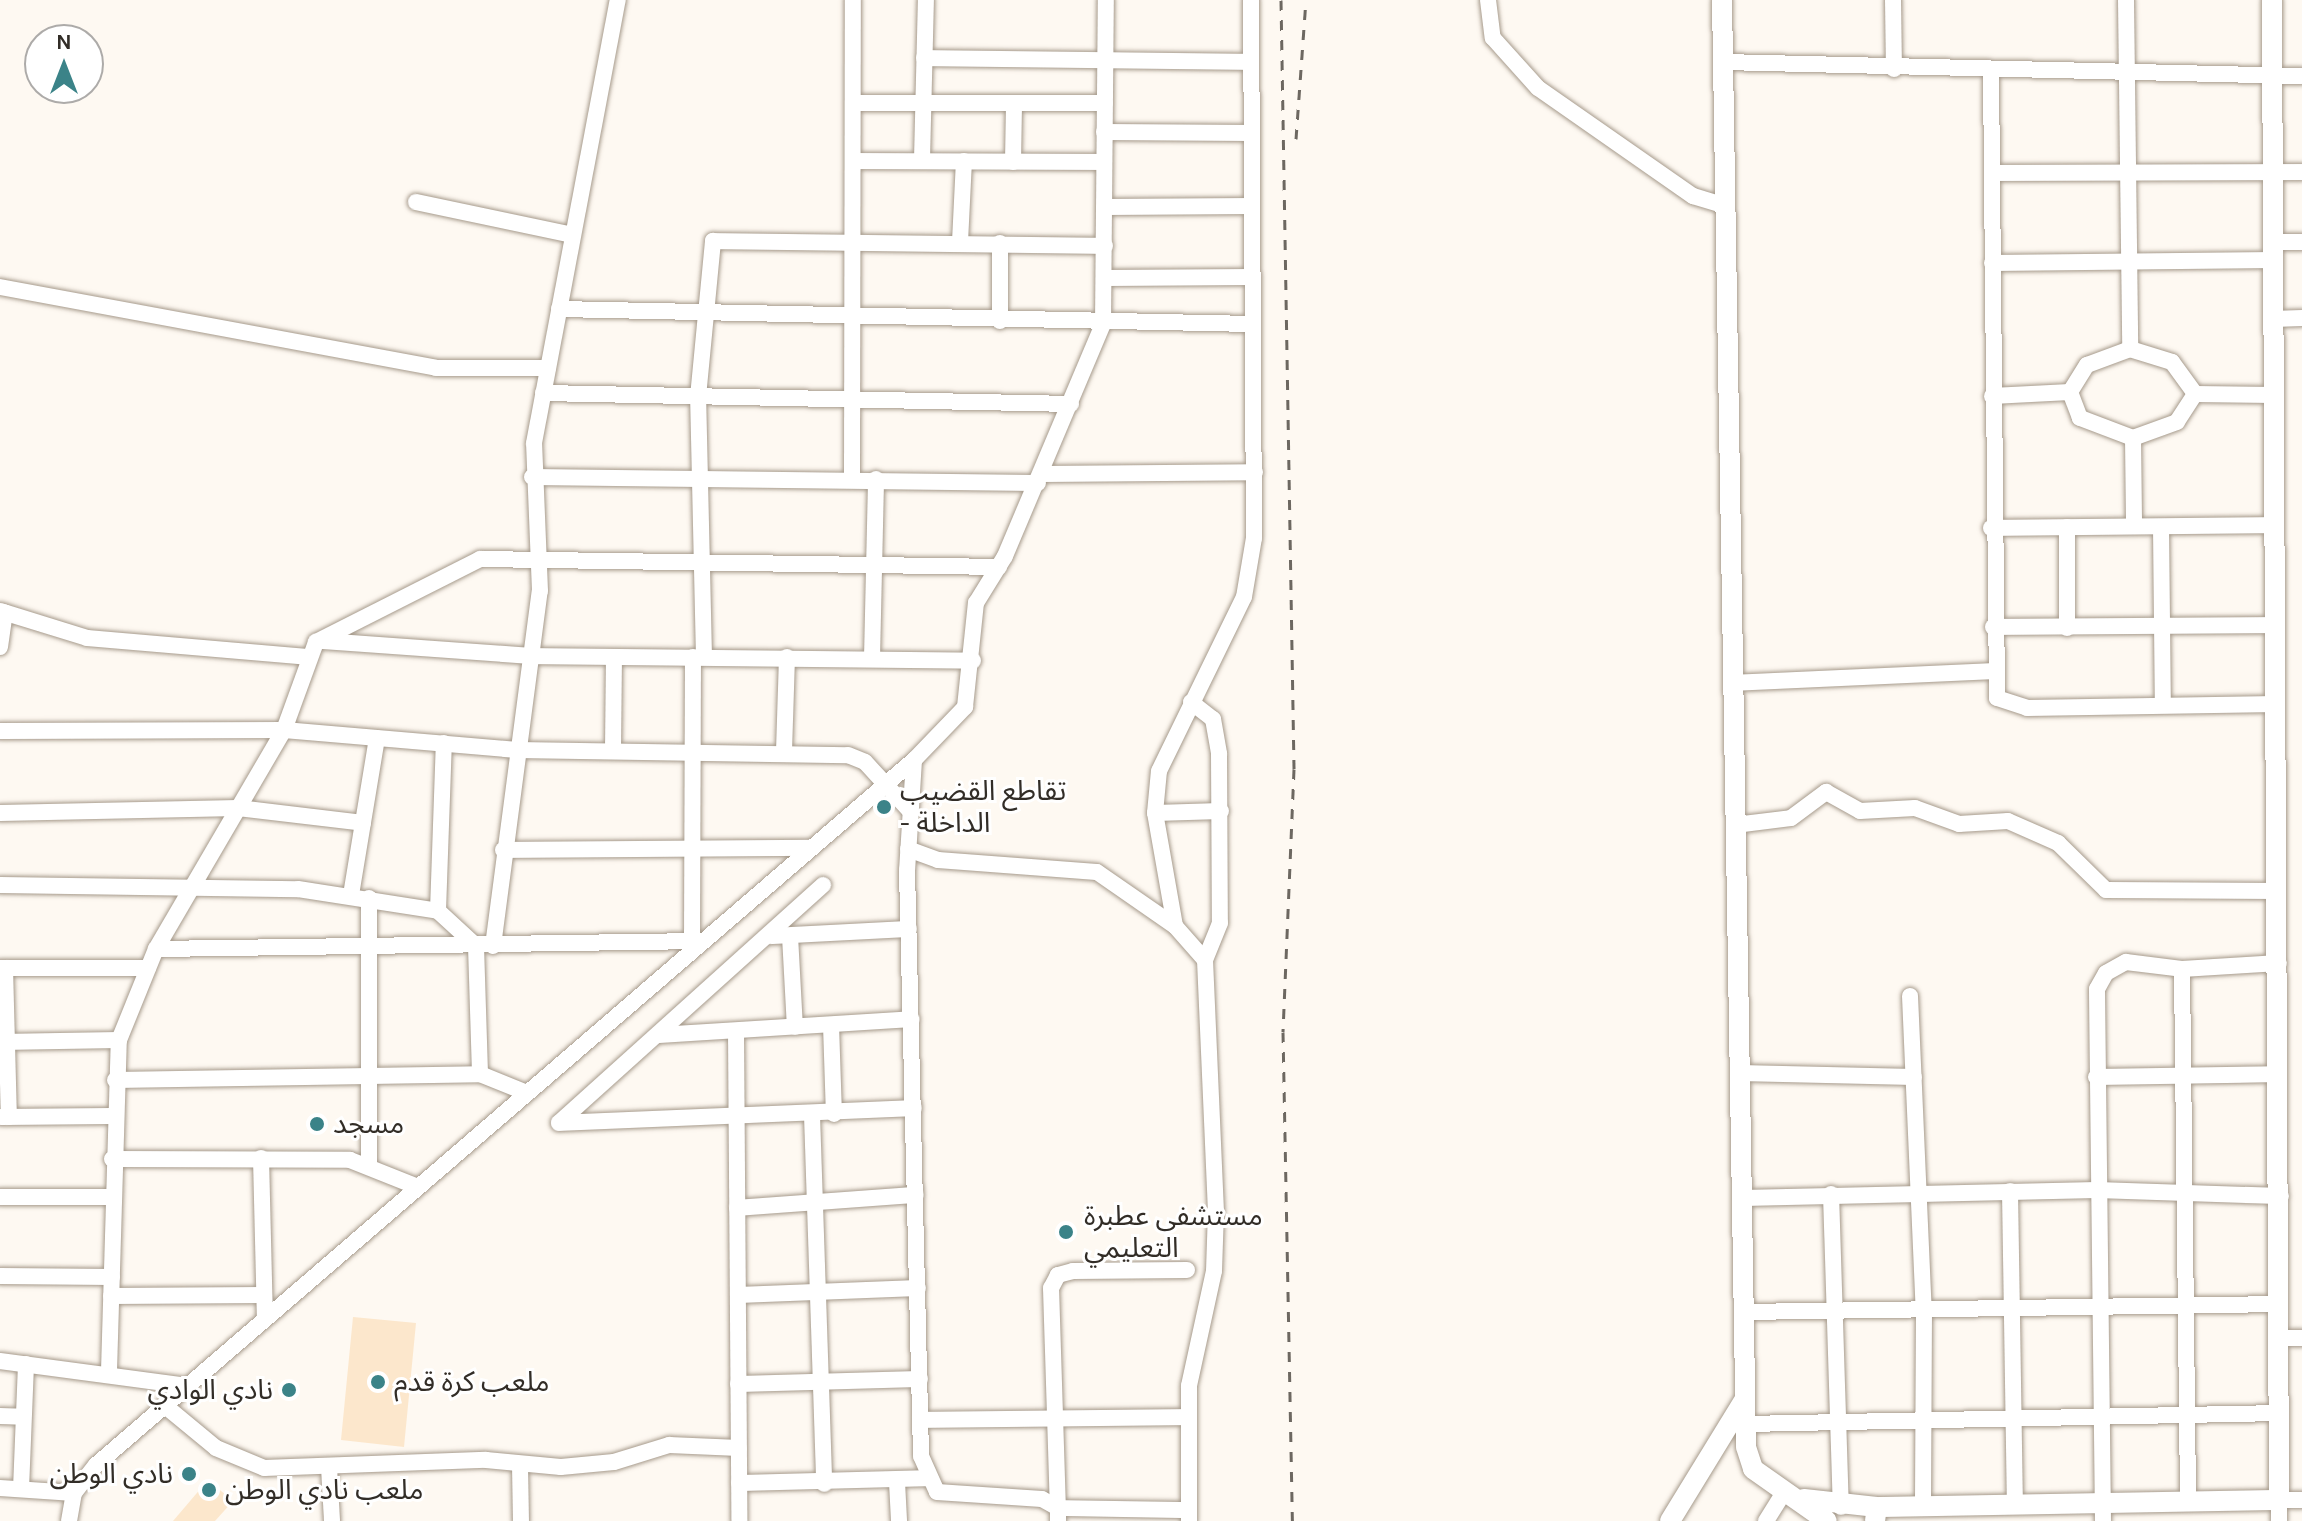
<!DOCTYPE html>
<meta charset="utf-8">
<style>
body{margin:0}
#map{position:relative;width:2302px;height:1521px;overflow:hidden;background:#fef9f2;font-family:Karla,"Noto Sans Arabic",sans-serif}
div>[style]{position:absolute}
.green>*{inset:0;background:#fce7cc}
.roads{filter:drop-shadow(0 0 2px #a69a8b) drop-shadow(0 0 2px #a69a8b)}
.minor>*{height:16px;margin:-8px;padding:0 8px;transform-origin:8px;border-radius:8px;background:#fff}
.major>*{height:20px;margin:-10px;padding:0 10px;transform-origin:10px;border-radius:10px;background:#fff}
.rail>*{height:3px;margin-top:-1.5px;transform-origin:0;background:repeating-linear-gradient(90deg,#6d6861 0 10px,transparent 0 20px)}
.dots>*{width:22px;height:22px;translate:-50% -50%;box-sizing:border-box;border:4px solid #fff;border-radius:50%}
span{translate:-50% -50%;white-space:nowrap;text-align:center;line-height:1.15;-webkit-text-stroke:6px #fff;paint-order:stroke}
.poi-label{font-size:28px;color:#322d27}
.left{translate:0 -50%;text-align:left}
.right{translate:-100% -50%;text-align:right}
.north{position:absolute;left:24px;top:24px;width:80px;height:80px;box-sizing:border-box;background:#fff;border:2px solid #adaba9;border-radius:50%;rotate:0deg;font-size:22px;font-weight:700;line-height:32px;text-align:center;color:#322d27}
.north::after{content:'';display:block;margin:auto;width:28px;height:36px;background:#3b8388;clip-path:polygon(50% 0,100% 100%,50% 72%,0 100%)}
</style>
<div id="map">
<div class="green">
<div style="clip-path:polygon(353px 1317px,416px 1323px,404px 1447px,341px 1440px)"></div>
<div style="clip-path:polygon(208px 1480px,233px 1501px,215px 1521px,173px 1521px)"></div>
</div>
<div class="roads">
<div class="minor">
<div style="left:1488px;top:0;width:38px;rotate:83deg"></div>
<div style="left:1493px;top:38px;width:67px;rotate:48deg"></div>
<div style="left:1538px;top:88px;width:189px;rotate:34.9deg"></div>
<div style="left:1693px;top:196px;width:34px;rotate:17deg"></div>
<div style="left:1893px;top:0;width:69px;rotate:89.2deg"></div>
<div style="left:2126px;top:0;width:349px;rotate:89.3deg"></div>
<div style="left:924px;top:58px;width:327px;rotate:0.7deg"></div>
<div style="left:1723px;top:62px;width:579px;rotate:1.39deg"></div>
<div style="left:1991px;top:72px;width:626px;rotate:89.45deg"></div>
<div style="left:1997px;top:698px;width:32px;rotate:18deg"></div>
<div style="left:2027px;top:708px;width:250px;rotate:-0.9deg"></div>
<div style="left:854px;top:103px;width:251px"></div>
<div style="left:1104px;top:132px;width:148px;rotate:0.4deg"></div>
<div style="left:922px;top:160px;width:160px;rotate:-88.6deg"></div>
<div style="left:855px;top:161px;width:249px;rotate:0.2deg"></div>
<div style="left:1013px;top:162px;width:58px;rotate:-89deg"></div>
<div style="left:1994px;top:173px;width:308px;rotate:-0.2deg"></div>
<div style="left:416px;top:202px;width:160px;rotate:11.9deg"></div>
<div style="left:1104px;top:207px;width:148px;rotate:-0.4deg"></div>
<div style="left:960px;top:242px;width:81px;rotate:-87.2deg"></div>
<div style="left:2273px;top:242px;width:29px"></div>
<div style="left:1992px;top:263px;width:282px;rotate:-0.6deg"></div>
<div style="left:1105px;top:278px;width:147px;rotate:-0.4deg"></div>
<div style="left:0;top:287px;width:443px;rotate:10.5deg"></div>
<div style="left:436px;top:368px;width:112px"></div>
<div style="left:559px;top:309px;width:693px;rotate:1.24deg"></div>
<div style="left:2273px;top:319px;width:29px;rotate:-2deg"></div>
<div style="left:1000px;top:321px;width:78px;rotate:-90deg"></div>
<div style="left:2130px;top:349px;width:44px;rotate:17.2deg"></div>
<div style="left:2172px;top:362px;width:39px;rotate:54deg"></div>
<div style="left:2195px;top:394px;width:33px;rotate:123deg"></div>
<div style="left:2177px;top:422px;width:47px;rotate:160deg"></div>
<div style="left:2133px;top:438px;width:57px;rotate:-159.3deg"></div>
<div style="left:2080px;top:418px;width:28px;rotate:-111deg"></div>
<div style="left:2070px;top:392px;width:32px;rotate:-58deg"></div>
<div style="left:2087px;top:365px;width:46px;rotate:-20.4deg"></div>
<div style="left:543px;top:393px;width:528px;rotate:1.19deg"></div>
<div style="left:2195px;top:394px;width:78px;rotate:0.7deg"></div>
<div style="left:1992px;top:396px;width:78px;rotate:-2.9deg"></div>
<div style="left:2133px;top:438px;width:88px;rotate:89.3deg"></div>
<div style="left:1042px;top:474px;width:213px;rotate:-0.5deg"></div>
<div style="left:532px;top:477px;width:506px;rotate:0.68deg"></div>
<div style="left:852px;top:478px;width:478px;rotate:-89.9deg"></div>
<div style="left:2067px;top:527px;width:101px;rotate:90deg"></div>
<div style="left:2161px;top:527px;width:178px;rotate:89.4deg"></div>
<div style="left:1991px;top:528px;width:285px;rotate:-0.6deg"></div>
<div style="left:0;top:611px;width:91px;rotate:17.2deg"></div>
<div style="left:87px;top:638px;width:221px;rotate:4.9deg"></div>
<div style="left:1993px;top:627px;width:283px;rotate:-0.4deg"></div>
<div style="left:323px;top:641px;width:209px;rotate:4.1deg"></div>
<div style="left:531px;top:656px;width:442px;rotate:0.6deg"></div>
<div style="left:0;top:647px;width:35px;rotate:-82deg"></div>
<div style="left:704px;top:657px;width:260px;rotate:-91.3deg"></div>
<div style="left:698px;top:397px;width:157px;rotate:-84.5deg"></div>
<div style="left:713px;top:241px;width:392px;rotate:0.7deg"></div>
<div style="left:872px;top:658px;width:179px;rotate:-88.7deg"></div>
<div style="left:1733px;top:683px;width:260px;rotate:-2.6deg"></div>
<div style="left:1191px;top:702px;width:28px;rotate:38deg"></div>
<div style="left:1213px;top:719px;width:36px;rotate:80deg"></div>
<div style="left:1219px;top:754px;width:169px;rotate:89.7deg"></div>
<div style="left:1220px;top:923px;width:40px;rotate:112deg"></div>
<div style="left:0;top:731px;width:284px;rotate:-0.2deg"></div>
<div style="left:284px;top:730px;width:234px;rotate:4.9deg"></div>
<div style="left:517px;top:750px;width:331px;rotate:0.9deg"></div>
<div style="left:848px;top:755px;width:18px;rotate:22deg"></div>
<div style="left:865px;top:762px;width:67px;rotate:47.4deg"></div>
<div style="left:613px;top:750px;width:93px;rotate:-89.4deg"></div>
<div style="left:784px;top:752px;width:95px;rotate:-88.2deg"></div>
<div style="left:914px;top:760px;width:110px;rotate:93.6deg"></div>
<div style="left:907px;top:870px;width:586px;rotate:88.63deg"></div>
<div style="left:921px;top:1456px;width:39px;rotate:66deg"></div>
<div style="left:937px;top:1492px;width:105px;rotate:3.8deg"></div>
<div style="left:1042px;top:1499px;width:18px;rotate:29deg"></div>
<div style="left:1058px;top:1508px;width:13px;rotate:90deg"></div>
<div style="left:0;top:813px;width:238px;rotate:-1.2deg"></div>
<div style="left:238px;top:808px;width:126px;rotate:6.8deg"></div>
<div style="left:1155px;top:813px;width:66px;rotate:-1.7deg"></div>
<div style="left:1735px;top:825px;width:56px;rotate:-7.1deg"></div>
<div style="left:1791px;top:818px;width:44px;rotate:-36.6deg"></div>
<div style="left:1826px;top:792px;width:39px;rotate:29deg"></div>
<div style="left:1860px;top:811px;width:55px;rotate:-3.1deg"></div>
<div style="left:1915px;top:808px;width:47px;rotate:20deg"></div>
<div style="left:1959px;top:824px;width:49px;rotate:-3.5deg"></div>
<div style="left:2008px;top:821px;width:55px;rotate:23.7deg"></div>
<div style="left:2058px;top:843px;width:67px;rotate:44.4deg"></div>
<div style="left:2106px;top:890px;width:172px;rotate:0.3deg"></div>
<div style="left:908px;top:849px;width:32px;rotate:20deg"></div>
<div style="left:938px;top:860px;width:159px;rotate:4.3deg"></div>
<div style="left:1097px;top:872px;width:95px;rotate:34.7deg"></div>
<div style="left:1175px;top:926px;width:45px;rotate:48.6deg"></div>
<div style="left:1205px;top:960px;width:251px;rotate:87.5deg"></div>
<div style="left:1216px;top:1211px;width:60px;rotate:91.9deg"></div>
<div style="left:1214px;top:1271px;width:118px;rotate:102.3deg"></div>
<div style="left:1189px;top:1386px;width:135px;rotate:90deg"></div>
<div style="left:503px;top:850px;width:305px;rotate:-0.4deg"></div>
<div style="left:0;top:885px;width:298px;rotate:0.8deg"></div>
<div style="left:298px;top:889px;width:142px;rotate:8.9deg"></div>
<div style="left:438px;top:911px;width:52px;rotate:42.6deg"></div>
<div style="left:476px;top:946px;width:128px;rotate:88.2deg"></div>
<div style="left:823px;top:885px;width:355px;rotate:138deg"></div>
<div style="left:559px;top:1123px;width:355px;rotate:-2.4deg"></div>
<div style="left:351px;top:895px;width:159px;rotate:-80.6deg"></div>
<div style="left:438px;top:911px;width:168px;rotate:-88deg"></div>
<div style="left:1175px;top:926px;width:115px;rotate:-100deg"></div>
<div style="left:1155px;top:813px;width:42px;rotate:-84.6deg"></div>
<div style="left:1159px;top:771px;width:194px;rotate:-64deg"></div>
<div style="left:1244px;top:597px;width:60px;rotate:-80.4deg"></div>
<div style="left:1254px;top:538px;width:538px;rotate:-90.32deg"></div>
<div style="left:771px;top:936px;width:138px;rotate:-2.9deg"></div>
<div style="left:790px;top:936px;width:91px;rotate:86.9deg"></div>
<div style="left:692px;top:942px;width:285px;rotate:-89.8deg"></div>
<div style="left:493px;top:946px;width:358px;rotate:-82.5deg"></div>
<div style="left:540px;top:591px;width:148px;rotate:-92.3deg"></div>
<div style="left:534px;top:443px;width:451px;rotate:-79.3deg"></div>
<div style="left:156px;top:949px;width:547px;rotate:-0.84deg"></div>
<div style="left:0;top:968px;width:148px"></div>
<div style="left:5px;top:968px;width:149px;rotate:88.5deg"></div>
<div style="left:2182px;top:969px;width:530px;rotate:89.35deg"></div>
<div style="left:1910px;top:996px;width:315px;rotate:87.5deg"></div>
<div style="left:1924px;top:1311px;width:194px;rotate:90.3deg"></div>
<div style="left:831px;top:1025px;width:89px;rotate:88.1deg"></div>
<div style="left:736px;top:1031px;width:490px;rotate:89.6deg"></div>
<div style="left:659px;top:1035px;width:253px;rotate:-3.6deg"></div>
<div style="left:0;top:1042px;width:119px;rotate:-1deg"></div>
<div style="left:1739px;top:1073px;width:175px;rotate:1.3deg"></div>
<div style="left:2096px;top:1077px;width:183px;rotate:-0.9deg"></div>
<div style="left:115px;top:1080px;width:365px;rotate:-0.9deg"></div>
<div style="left:480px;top:1074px;width:51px;rotate:22deg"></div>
<div style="left:812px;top:1115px;width:369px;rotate:88.1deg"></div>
<div style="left:1px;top:1117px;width:111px;rotate:-0.5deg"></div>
<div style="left:261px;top:1158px;width:160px;rotate:88.6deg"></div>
<div style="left:112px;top:1159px;width:238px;rotate:0.2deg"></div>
<div style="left:350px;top:1160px;width:73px;rotate:21.7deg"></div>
<div style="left:369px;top:1165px;width:267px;rotate:-90deg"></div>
<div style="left:2010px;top:1191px;width:311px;rotate:89.1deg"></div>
<div style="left:1831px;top:1194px;width:313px;rotate:88.2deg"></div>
<div style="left:0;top:1197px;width:112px"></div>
<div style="left:1743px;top:1198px;width:354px;rotate:-1.3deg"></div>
<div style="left:2097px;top:1190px;width:184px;rotate:1.9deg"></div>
<div style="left:737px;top:1208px;width:179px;rotate:-4.2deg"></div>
<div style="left:1187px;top:1270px;width:114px;rotate:179.5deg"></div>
<div style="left:1073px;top:1271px;width:16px;rotate:165deg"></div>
<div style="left:1058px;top:1275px;width:15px;rotate:118deg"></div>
<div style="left:1051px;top:1288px;width:220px;rotate:88.2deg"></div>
<div style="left:1058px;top:1508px;width:130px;rotate:0.9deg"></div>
<div style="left:0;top:1276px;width:112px;rotate:0.5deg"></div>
<div style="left:738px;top:1295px;width:180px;rotate:-2.2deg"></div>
<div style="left:111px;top:1296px;width:152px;rotate:-0.4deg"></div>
<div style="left:1743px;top:1312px;width:537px;rotate:-0.85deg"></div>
<div style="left:2280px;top:1338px;width:22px"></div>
<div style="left:0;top:1361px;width:189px;rotate:7.6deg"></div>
<div style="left:109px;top:1371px;width:331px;rotate:-88.3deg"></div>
<div style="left:119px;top:1040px;width:98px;rotate:-67.9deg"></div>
<div style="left:156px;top:949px;width:254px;rotate:-59.7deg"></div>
<div style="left:284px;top:730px;width:94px;rotate:-70deg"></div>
<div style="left:316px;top:642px;width:184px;rotate:-26.8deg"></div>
<div style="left:480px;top:559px;width:519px;rotate:0.88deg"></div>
<div style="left:738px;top:1384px;width:182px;rotate:-1.6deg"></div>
<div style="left:164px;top:1405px;width:67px;rotate:39.6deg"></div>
<div style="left:216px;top:1448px;width:52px;rotate:22.6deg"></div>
<div style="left:264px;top:1468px;width:222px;rotate:-2.1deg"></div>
<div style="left:486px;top:1460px;width:75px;rotate:5.3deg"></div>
<div style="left:561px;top:1467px;width:53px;rotate:-5.4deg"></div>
<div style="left:614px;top:1462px;width:58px;rotate:-17.2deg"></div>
<div style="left:669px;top:1445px;width:70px;rotate:2.5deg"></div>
<div style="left:0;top:1416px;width:23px;rotate:2deg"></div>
<div style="left:920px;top:1420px;width:267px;rotate:-0.6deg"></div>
<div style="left:1746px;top:1424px;width:535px;rotate:-1.18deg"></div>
<div style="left:520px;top:1465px;width:56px;rotate:89deg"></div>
<div style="left:329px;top:1467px;width:54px;rotate:86.8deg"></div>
<div style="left:897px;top:1482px;width:39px;rotate:87deg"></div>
<div style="left:739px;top:1483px;width:187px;rotate:-1.5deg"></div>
<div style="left:0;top:1488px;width:74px;rotate:3.9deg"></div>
<div style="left:21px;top:1489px;width:125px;rotate:-87.7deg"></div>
<div style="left:69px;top:1521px;width:28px;rotate:-80deg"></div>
<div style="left:74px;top:1493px;width:36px;rotate:-52deg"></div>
<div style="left:96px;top:1465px;width:1080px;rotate:-40.76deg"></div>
<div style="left:914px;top:760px;width:74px;rotate:-46.1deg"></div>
<div style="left:965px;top:707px;width:105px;rotate:-84deg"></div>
<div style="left:976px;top:603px;width:55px;rotate:-58.3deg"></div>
<div style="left:1005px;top:556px;width:252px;rotate:-67.1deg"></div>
<div style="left:1103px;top:324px;width:324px;rotate:-89.5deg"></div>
<div style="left:1766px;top:1521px;width:36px;rotate:-58deg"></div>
<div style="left:2103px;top:1521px;width:532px;rotate:-90.65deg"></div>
<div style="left:2097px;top:989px;width:18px;rotate:-61deg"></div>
<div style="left:2106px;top:973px;width:23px;rotate:-29deg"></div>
<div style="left:2126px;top:962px;width:56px;rotate:7.1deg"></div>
<div style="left:2182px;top:969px;width:97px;rotate:-3.5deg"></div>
<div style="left:2279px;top:1521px;width:21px;rotate:-90deg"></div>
<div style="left:2279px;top:1500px;width:23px"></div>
</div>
<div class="major">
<div style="left:1722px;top:0;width:1447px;rotate:89.05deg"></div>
<div style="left:1746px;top:1447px;width:23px;rotate:72deg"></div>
<div style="left:1753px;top:1469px;width:90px;rotate:35.1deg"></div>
<div style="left:1804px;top:1499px;width:73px;rotate:6.3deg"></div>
<div style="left:1670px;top:1521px;width:140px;rotate:-58.5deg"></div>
<div style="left:1875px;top:1521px;width:14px;rotate:-82deg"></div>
<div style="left:1877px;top:1507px;width:402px;rotate:-1deg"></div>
<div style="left:2279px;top:1500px;width:1500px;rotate:-90.27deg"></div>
</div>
</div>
<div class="rail">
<div style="left:1281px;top:0;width:769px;rotate:89.03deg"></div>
<div style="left:1294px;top:769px;width:263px;rotate:92.4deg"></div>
<div style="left:1283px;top:1032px;width:489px;rotate:88.9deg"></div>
<div style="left:1296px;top:139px;width:139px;rotate:-85.9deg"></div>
</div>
<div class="dots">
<div style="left:884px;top:807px;background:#3b8388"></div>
<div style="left:317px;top:1124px;background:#3b8388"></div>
<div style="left:1066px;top:1232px;background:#3b8388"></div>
<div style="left:378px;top:1382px;background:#3b8388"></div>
<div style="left:289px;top:1390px;background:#3b8388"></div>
<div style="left:189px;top:1474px;background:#3b8388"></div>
<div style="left:209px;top:1490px;background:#3b8388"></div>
</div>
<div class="poi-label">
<span class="left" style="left:900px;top:807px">تقاطع القضيب<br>- الداخلة</span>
<span class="left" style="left:333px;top:1124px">مسجد</span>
<span class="left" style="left:1084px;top:1232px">مستشفى عطبرة<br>التعليمي</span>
<span class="left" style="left:394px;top:1382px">ملعب كرة قدم</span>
<span class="right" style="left:273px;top:1390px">نادي الوادي</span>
<span class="right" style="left:173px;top:1474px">نادي الوطن</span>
<span class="left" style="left:225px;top:1490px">ملعب نادي الوطن</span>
</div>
<div class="north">N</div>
</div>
